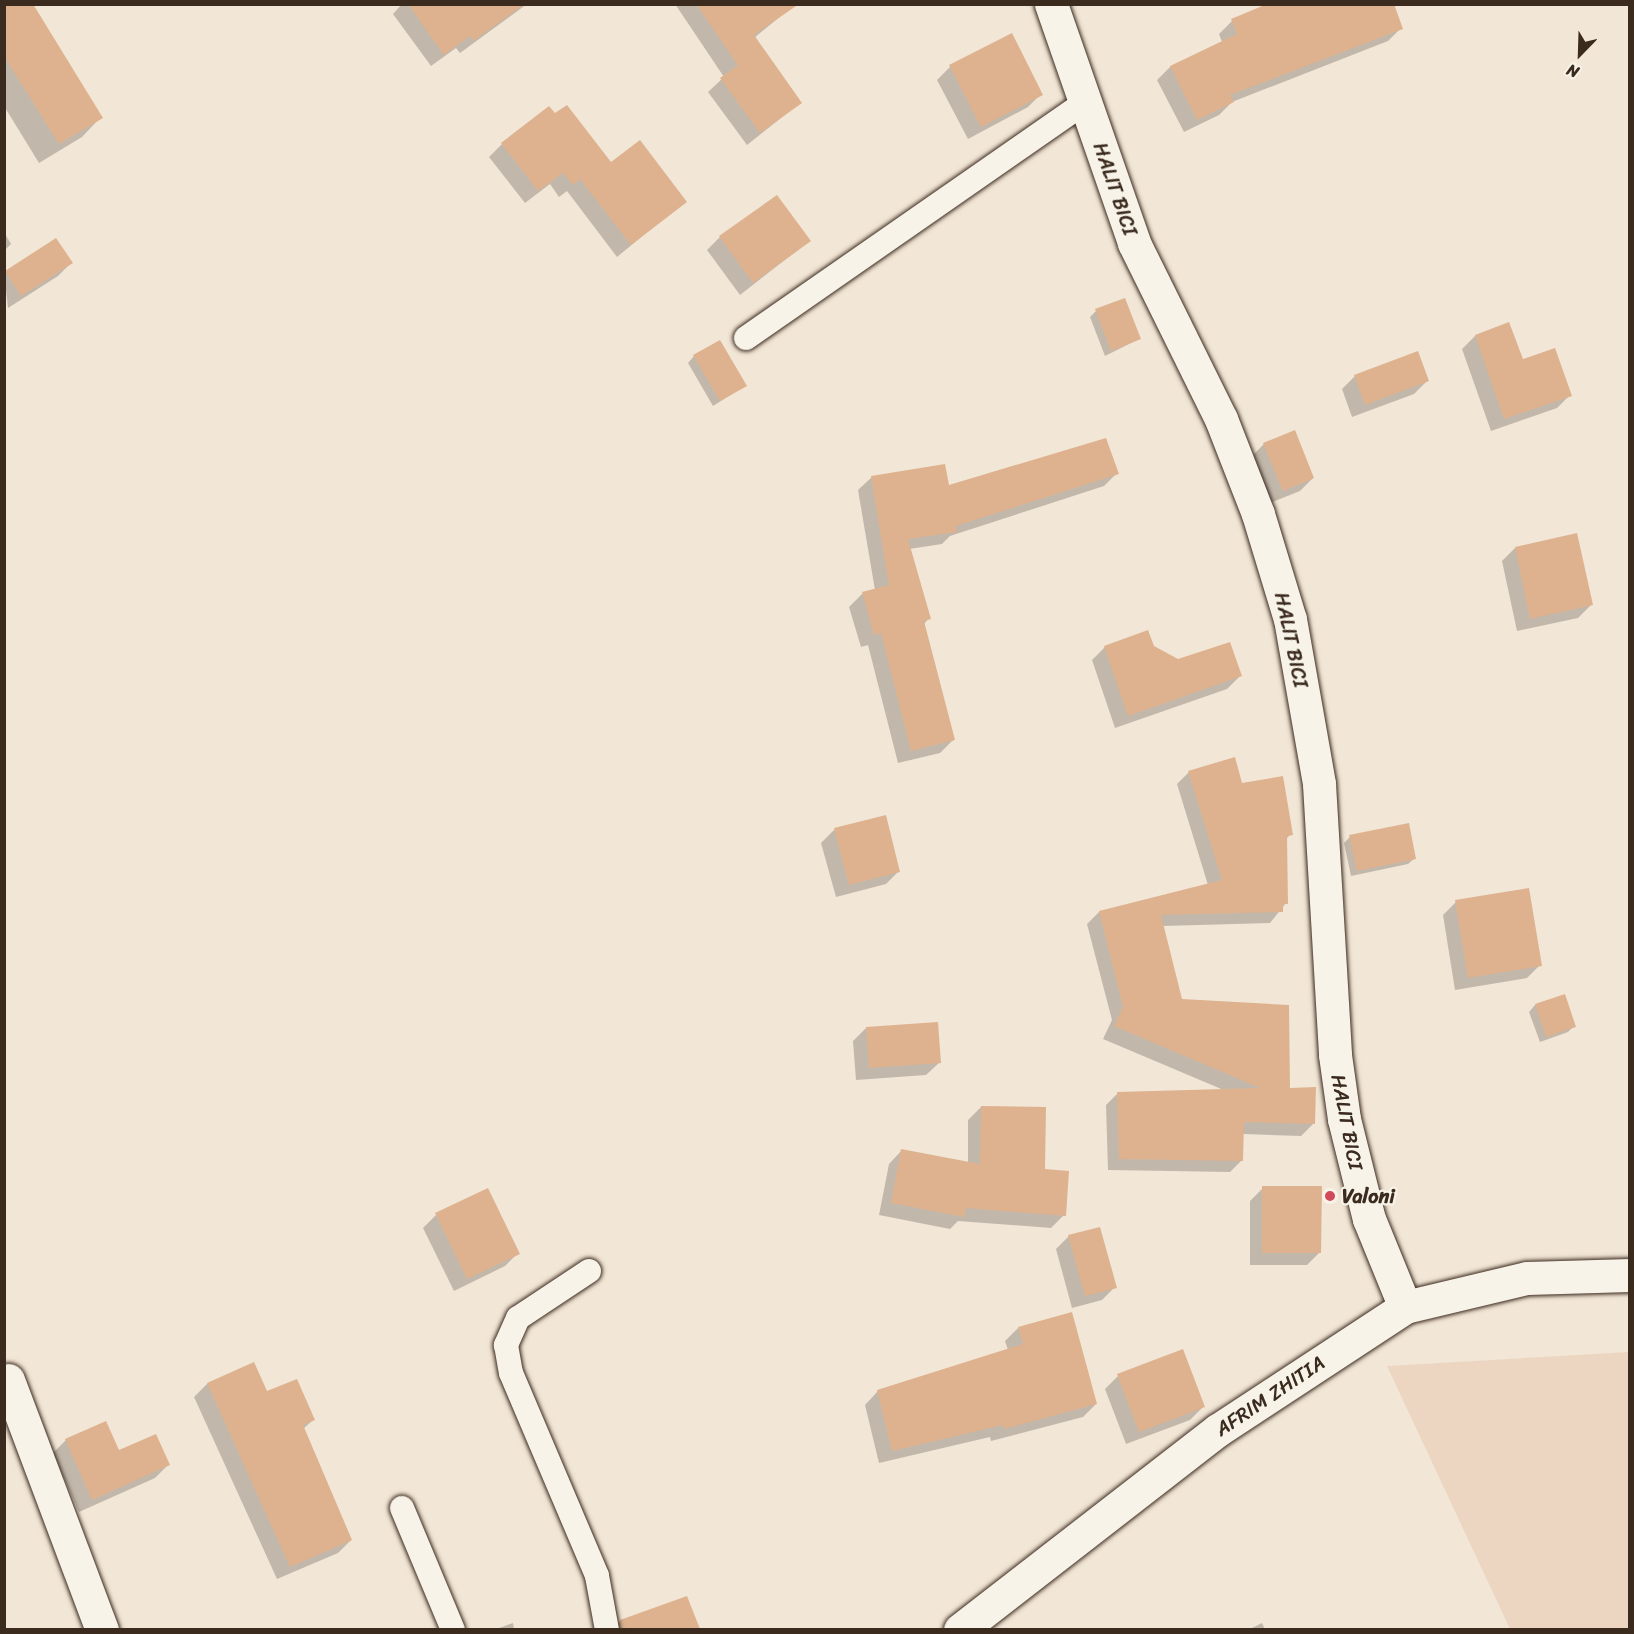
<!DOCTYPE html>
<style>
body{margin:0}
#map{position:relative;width:1634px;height:1634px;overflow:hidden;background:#f2e6d6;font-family:Sriracha,sans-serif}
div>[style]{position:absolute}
.built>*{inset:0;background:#ecd6c1}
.shadow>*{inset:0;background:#0003}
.building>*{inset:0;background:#deb28f}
.roads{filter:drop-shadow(0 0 2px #3b2a1e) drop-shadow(0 0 2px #3b2a1e)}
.service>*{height:24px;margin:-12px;padding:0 12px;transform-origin:12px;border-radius:12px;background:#f7f3e8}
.minor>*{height:33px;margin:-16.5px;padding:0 16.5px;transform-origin:16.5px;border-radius:16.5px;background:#f7f3e8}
.tertiary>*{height:33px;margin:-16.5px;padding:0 16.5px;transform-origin:16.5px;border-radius:16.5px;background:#f7f3e8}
.dots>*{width:16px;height:16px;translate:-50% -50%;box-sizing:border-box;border:3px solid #f7f3e8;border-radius:50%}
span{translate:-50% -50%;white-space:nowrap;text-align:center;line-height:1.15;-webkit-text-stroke:4.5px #f7f3e8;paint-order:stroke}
.street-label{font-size:20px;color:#3b2a1e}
.poi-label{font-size:20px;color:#3b2a1e;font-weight:700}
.left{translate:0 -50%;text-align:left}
.frame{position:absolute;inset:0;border:6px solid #3b2a1e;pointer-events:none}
.north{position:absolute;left:1550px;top:24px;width:60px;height:60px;-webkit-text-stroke:4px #f7f3e8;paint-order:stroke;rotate:203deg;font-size:16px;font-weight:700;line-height:24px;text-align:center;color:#3b2a1e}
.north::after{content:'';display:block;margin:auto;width:21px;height:27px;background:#3b2a1e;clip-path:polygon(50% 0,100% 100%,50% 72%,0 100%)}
</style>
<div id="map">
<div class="built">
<div style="clip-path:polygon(1629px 1352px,1629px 1629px,1510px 1629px,1387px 1366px)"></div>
</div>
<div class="shadow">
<div style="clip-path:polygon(402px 4px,527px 4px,460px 53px,456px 48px,431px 66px,393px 14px)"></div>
<div style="clip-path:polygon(675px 4px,775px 4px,782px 15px,754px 38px,800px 103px,747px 145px,708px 92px,724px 77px)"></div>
<div style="clip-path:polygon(4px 5px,101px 117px,82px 137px,39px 163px,4px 106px)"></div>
<div style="clip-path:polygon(1232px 21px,1401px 28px,1388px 41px,1232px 102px,1219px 115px,1184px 132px,1157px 80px,1170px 67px,1222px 42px,1219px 34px)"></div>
<div style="clip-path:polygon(1011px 35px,1041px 94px,1028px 107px,968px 139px,937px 80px,950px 67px)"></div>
<div style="clip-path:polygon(502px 144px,611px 164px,685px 201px,617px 257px,567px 191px,559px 197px,550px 184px,525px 203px,489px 157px)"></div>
<div style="clip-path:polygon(4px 232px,11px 244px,4px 251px)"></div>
<div style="clip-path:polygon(720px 237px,809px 241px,740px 295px,707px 250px)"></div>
<div style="clip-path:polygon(56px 240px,71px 263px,58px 276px,8px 308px,4px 273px)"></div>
<div style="clip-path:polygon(1096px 311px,1139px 339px,1105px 356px,1090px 317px)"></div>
<div style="clip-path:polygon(1508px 324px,1522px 361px,1570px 395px,1557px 408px,1491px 431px,1462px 349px,1475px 336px)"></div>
<div style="clip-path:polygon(694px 356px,745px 386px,713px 406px,688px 363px)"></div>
<div style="clip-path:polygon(1355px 376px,1427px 381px,1414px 394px,1352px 417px,1342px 389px)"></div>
<div style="clip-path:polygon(1264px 444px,1313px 478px,1300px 491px,1270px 503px,1251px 457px)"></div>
<div style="clip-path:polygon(1117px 473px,1104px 486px,950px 536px,942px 544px,909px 549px,929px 618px,924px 624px,953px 740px,940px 753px,898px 763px,868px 645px,861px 647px,849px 607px,862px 594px,875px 590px,858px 490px,872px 477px,948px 487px)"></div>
<div style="clip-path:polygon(1515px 548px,1591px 605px,1578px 618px,1517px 631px,1502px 561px)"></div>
<div style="clip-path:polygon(1105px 647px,1153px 647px,1178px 661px,1240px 676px,1227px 689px,1115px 728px,1092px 660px)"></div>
<div style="clip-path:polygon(1189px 772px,1241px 785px,1291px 834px,1285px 840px,1286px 903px,1270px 923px,1163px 926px,1181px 1001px,1313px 1124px,1301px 1136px,1243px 1134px,1242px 1160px,1230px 1172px,1108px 1170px,1106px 1105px,1118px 1093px,1226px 1091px,1103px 1039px,1112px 1020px,1087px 924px,1099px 912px,1208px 885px,1177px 784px)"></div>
<div style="clip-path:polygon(834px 830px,899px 871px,886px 884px,836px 897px,821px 843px)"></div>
<div style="clip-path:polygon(1350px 837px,1415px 858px,1408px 864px,1351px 876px,1344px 843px)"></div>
<div style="clip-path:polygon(1456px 902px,1540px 965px,1527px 978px,1455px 990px,1443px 915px)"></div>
<div style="clip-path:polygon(1564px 996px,1574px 1026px,1568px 1032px,1540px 1042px,1529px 1012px,1535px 1005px)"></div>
<div style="clip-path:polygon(866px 1028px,940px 1062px,926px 1075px,856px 1080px,853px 1041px)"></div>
<div style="clip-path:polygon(981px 1107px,1044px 1171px,1064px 1215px,1051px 1228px,958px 1221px,950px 1229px,879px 1215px,889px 1164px,902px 1150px,968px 1164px,968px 1120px)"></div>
<div style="clip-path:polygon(1263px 1188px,1320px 1252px,1307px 1265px,1250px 1265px,1250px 1201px)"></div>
<div style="clip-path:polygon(436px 1215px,518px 1253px,505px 1266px,454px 1291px,423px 1228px)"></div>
<div style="clip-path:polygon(1069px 1236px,1115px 1287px,1102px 1300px,1072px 1308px,1056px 1249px)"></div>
<div style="clip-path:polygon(1018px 1328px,1096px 1404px,1083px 1417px,991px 1441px,990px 1437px,879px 1463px,865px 1405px,878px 1391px,1008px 1350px,1005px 1341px)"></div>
<div style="clip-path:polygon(254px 1364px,266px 1393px,313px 1420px,303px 1429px,351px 1540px,338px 1553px,277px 1579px,194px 1397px,207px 1384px)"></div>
<div style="clip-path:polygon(1118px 1376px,1203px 1407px,1190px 1420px,1126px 1444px,1105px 1389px)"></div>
<div style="clip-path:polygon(66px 1440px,118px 1452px,168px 1465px,155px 1478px,79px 1512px,53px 1453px)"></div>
<div style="clip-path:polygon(686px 1597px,698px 1630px,612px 1630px,620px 1621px)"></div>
<div style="clip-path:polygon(513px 1623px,514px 1630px,494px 1630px)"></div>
<div style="clip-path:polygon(1262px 1623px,1265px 1630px,1248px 1630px)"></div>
</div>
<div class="building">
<div style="clip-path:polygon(4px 4px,33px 4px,103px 118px,59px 144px,4px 56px)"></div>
<div style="clip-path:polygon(408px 4px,525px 4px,473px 41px,470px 36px,444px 55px)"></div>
<div style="clip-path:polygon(696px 4px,799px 4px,754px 35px,802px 103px,760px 133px,720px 78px,738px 65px)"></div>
<div style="clip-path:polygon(1267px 4px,1394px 4px,1403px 29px,1230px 95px,1234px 102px,1197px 120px,1170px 66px,1237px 34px,1231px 19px)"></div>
<div style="clip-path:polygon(1012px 33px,1043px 95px,981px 127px,949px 65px)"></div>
<div style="clip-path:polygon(567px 105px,611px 162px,640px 140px,687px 202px,631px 245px,580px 179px,573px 185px,563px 173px,538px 191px,501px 143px,549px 106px,555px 113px)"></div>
<div style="clip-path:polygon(777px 195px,811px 241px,753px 283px,719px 236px)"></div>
<div style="clip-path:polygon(56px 238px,73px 263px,21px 296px,5px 271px)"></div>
<div style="clip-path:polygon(1125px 298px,1141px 339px,1111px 351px,1095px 309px)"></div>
<div style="clip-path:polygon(1509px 322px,1523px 359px,1555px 348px,1572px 396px,1504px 419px,1475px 335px)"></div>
<div style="clip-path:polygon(720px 340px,747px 386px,720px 401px,693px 355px)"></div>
<div style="clip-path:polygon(1418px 351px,1429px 381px,1365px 405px,1354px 375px)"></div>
<div style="clip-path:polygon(1295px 430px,1314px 478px,1283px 491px,1263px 443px)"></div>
<div style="clip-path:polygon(1106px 438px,1119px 474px,956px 526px,957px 532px,908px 539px,931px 619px,924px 621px,955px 740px,911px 751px,881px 633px,874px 635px,862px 592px,889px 585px,871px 476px,945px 464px,949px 485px)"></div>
<div style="clip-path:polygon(1577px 533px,1593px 605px,1530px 619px,1515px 547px)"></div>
<div style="clip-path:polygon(1148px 630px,1154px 646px,1178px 659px,1230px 642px,1242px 676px,1128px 716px,1104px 646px)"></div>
<div style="clip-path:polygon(1235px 757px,1242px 783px,1283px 776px,1293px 835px,1287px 836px,1288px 904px,1283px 904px,1283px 912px,1161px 915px,1182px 999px,1289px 1005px,1290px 1088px,1316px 1087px,1315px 1124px,1244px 1122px,1243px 1161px,1119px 1159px,1117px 1092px,1260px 1088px,1114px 1026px,1123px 1007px,1099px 911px,1222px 880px,1188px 771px)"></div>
<div style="clip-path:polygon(886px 815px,900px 872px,849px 885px,834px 828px)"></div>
<div style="clip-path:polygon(1409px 823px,1416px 859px,1357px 871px,1349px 835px)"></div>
<div style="clip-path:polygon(1529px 888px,1542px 966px,1468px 978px,1455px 900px)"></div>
<div style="clip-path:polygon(1565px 994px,1576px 1027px,1546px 1037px,1535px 1004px)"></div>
<div style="clip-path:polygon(938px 1022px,941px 1063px,869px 1068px,866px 1027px)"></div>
<div style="clip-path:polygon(981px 1106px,1046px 1107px,1045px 1169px,1069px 1171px,1066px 1216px,966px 1208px,964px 1217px,891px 1203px,901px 1149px,980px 1164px)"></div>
<div style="clip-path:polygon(1262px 1186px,1322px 1186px,1321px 1253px,1262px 1253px)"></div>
<div style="clip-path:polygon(488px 1188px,520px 1254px,467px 1279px,435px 1213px)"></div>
<div style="clip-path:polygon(1100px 1227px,1117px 1288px,1085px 1296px,1068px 1235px)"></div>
<div style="clip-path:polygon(1072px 1312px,1097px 1404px,1004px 1429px,1003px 1425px,892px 1451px,877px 1390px,1023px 1344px,1018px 1327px)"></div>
<div style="clip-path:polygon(1183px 1349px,1205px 1407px,1139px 1432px,1117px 1374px)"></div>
<div style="clip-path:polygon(254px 1362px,267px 1391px,297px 1379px,315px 1420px,303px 1425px,352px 1540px,290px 1567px,207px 1383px)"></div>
<div style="clip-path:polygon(106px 1421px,119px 1450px,156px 1434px,170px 1465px,92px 1500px,65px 1439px)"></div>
<div style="clip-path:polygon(687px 1596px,700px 1629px,621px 1629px,620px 1620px)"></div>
</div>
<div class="roads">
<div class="service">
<div style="left:746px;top:338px;width:413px;rotate:-34.8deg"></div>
<div style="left:589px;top:1271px;width:85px;rotate:146.5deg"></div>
<div style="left:518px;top:1318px;width:30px;rotate:114deg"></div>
<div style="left:506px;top:1345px;width:28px;rotate:80deg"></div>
<div style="left:511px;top:1373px;width:220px;rotate:67deg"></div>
<div style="left:597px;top:1576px;width:55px;rotate:79.5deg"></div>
<div style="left:402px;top:1508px;width:132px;rotate:67.3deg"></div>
</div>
<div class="minor">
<div style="left:1051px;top:4px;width:253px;rotate:70.8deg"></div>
<div style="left:1134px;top:243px;width:196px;rotate:63.7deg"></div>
<div style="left:1221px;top:419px;width:102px;rotate:68.7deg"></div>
<div style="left:1258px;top:514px;width:110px;rotate:73.1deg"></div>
<div style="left:1290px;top:619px;width:168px;rotate:80deg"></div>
<div style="left:1319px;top:784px;width:271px;rotate:86.6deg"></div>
<div style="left:1335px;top:1055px;width:65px;rotate:82deg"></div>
<div style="left:1344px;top:1119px;width:103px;rotate:76deg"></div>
<div style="left:1369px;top:1219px;width:95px;rotate:67.8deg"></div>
<div style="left:8px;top:1380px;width:267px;rotate:69.4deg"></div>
</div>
<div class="tertiary">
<div style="left:960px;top:1630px;width:326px;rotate:-37.8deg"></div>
<div style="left:1218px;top:1430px;width:224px;rotate:-33.3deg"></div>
<div style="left:1405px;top:1307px;width:125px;rotate:-13.4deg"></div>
<div style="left:1527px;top:1278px;width:103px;rotate:-1.7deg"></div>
</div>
</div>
<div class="dots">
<div style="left:1330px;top:1196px;background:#d1495b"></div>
</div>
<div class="street-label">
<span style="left:1115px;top:189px;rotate:71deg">HALIT BICI</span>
<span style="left:1291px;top:640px;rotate:78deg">HALIT BICI</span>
<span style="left:1347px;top:1122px;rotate:79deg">HALIT BICI</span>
<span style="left:1270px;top:1396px;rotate:-34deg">AFRIM ZHITIA</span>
</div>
<div class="poi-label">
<span class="left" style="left:1342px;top:1196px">Valoni</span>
</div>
<div class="frame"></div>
<div class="north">N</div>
</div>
